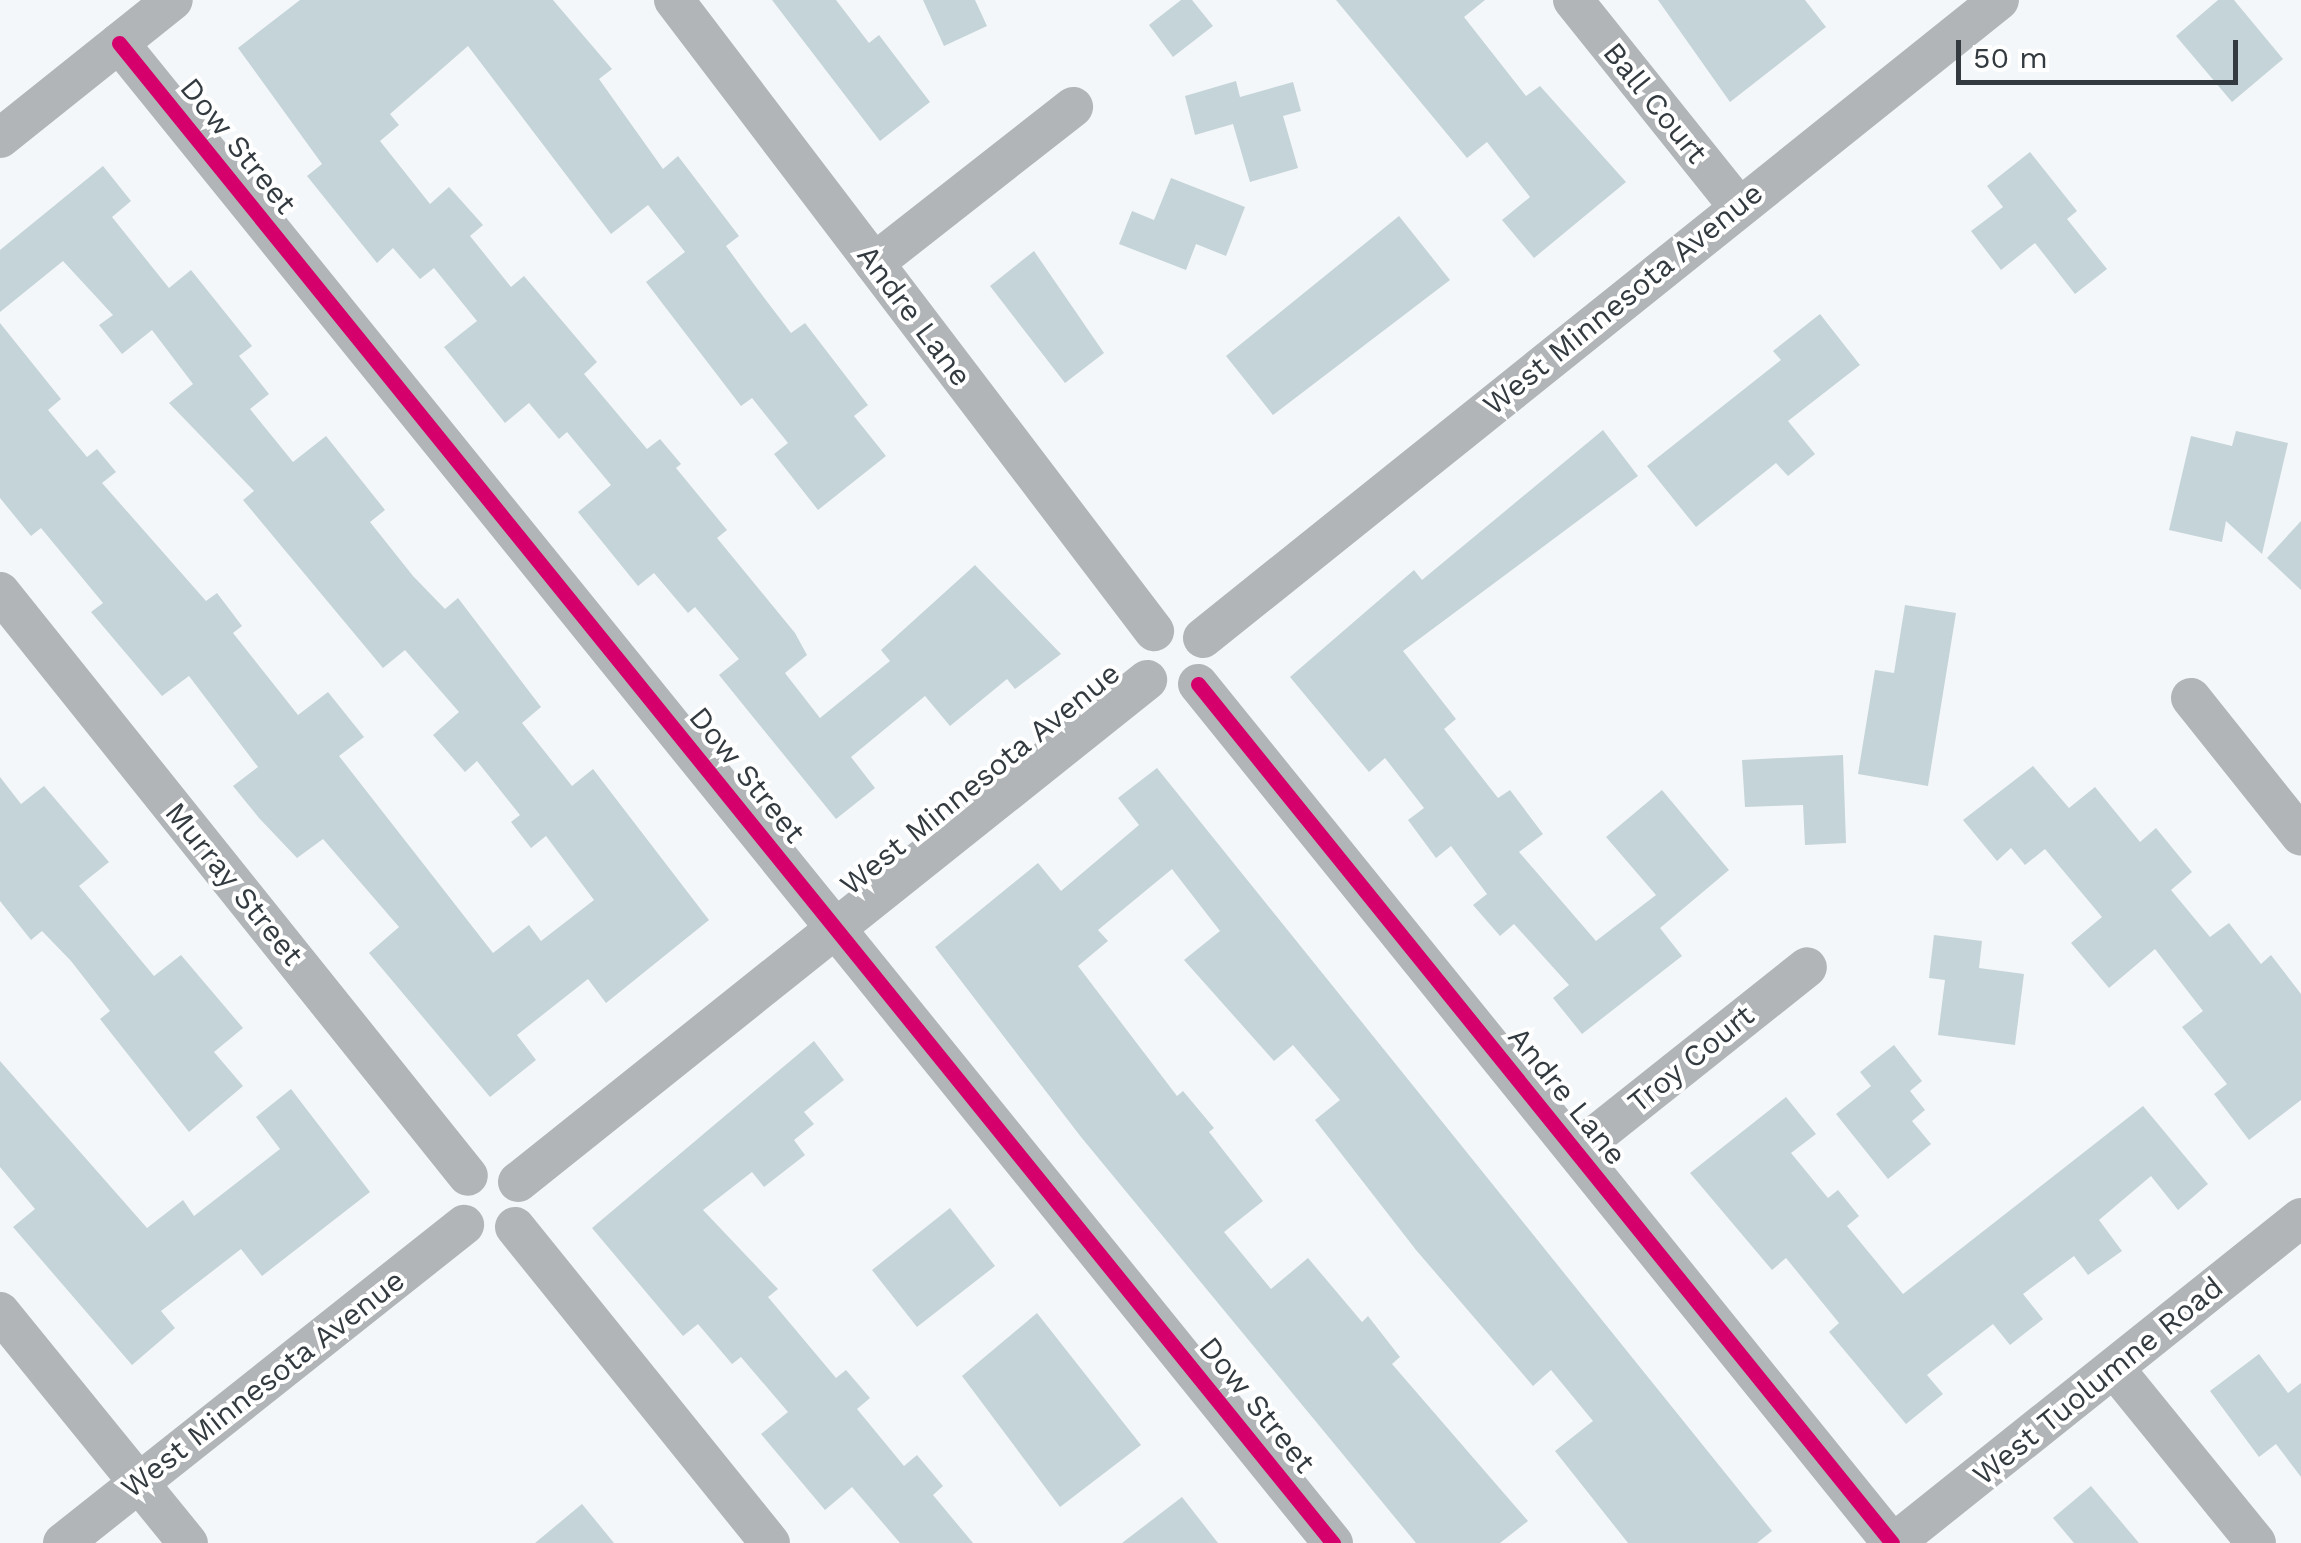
<!DOCTYPE html>
<style>
body{margin:0}
#map{position:relative;width:2301px;height:1543px;overflow:hidden;background:#f3f7fa;font-family:"Work Sans",sans-serif}
div>[style]{position:absolute}
.building>*{inset:0;background:#c5d4d8}
.minor>*{height:40px;margin:-20px;padding:0 20px;transform-origin:20px;border-radius:20px;background:#b2b5b7}
.cycleway>*{height:15px;margin:-7.5px;padding:0 7.5px;transform-origin:7.5px;border-radius:7.5px;background:#d6006c}
span{translate:-50% -50%;white-space:nowrap;text-align:center;line-height:1.15;-webkit-text-stroke:8px #fff;paint-order:stroke}
.street-label{font-size:30px;color:#333b40}
.scale{position:absolute;left:1956px;top:40px;width:282px;height:45px;box-sizing:border-box;border:5px solid #333b40;border-top:0;padding-left:12px;font-size:30px;line-height:35px;white-space:nowrap;color:#333b40;-webkit-text-stroke:8px #fff;paint-order:stroke}
</style>
<div id="map">
<div class="building">
<div style="clip-path:polygon(300px 0,553px 0,612px 69px,599px 79px,663px 169px,678px 156px,739px 236px,726px 246px,756px 287px,791px 333px,805px 323px,868px 405px,854px 416px,886px 456px,818px 510px,774px 454px,788px 443px,752px 398px,741px 406px,646px 282px,685px 252px,648px 205px,611px 234px,468px 46px,390px 114px,399px 125px,380px 141px,430px 204px,449px 187px,483px 225px,470px 236px,511px 287px,524px 276px,597px 362px,584px 374px,647px 449px,660px 439px,681px 464px,676px 468px,727px 530px,717px 538px,795px 633px,807px 655px,785px 673px,820px 718px,890px 661px,881px 650px,975px 565px,1061px 654px,1015px 689px,1007px 679px,950px 726px,925px 696px,851px 757px,875px 788px,836px 819px,719px 675px,739px 659px,695px 607px,688px 613px,654px 573px,638px 586px,578px 512px,611px 485px,567px 432px,559px 439px,529px 403px,505px 423px,444px 347px,477px 321px,434px 268px,420px 279px,393px 248px,377px 263px,307px 176px,322px 164px,238px 48px)"></div>
<div style="clip-path:polygon(772px 0,836px 0,869px 43px,879px 35px,930px 102px,880px 141px)"></div>
<div style="clip-path:polygon(923px 0,975px 0,987px 26px,944px 46px)"></div>
<div style="clip-path:polygon(1181px 0,1192px 0,1213px 26px,1173px 57px,1149px 25px)"></div>
<div style="clip-path:polygon(1336px 0,1485px 0,1464px 17px,1526px 96px,1540px 86px,1626px 182px,1534px 258px,1502px 220px,1530px 197px,1487px 142px,1467px 158px)"></div>
<div style="clip-path:polygon(1658px 0,1805px 0,1826px 27px,1730px 102px)"></div>
<div style="clip-path:polygon(2218px 0,2234px 0,2283px 59px,2232px 102px,2176px 36px)"></div>
<div style="clip-path:polygon(1236px 81px,1240px 97px,1293px 82px,1301px 111px,1283px 116px,1298px 168px,1250px 182px,1233px 124px,1195px 135px,1185px 96px)"></div>
<div style="clip-path:polygon(2030px 152px,2077px 211px,2067px 219px,2107px 269px,2075px 294px,2035px 243px,2001px 270px,1971px 231px,2003px 207px,1987px 186px)"></div>
<div style="clip-path:polygon(103px 166px,131px 201px,112px 217px,169px 288px,191px 270px,252px 346px,239px 356px,269px 394px,250px 409px,293px 462px,326px 436px,385px 510px,370px 522px,413px 576px,445px 609px,458px 598px,541px 707px,522px 723px,572px 786px,593px 769px,709px 920px,606px 1003px,588px 979px,517px 1035px,536px 1060px,490px 1097px,369px 953px,399px 927px,323px 839px,297px 858px,259px 818px,233px 786px,258px 767px,189px 676px,162px 696px,91px 612px,103px 603px,41px 528px,31px 536px,0 498px,0 323px,61px 399px,48px 410px,87px 457px,97px 449px,116px 472px,102px 483px,206px 601px,217px 593px,242px 626px,233px 633px,298px 715px,328px 692px,364px 737px,339px 756px,493px 953px,529px 925px,541px 941px,594px 900px,546px 836px,531px 848px,511px 822px,520px 815px,477px 761px,465px 772px,433px 735px,459px 712px,405px 650px,383px 668px,243px 500px,254px 491px,169px 403px,193px 384px,152px 330px,122px 354px,99px 325px,113px 315px,63px 261px,0 312px,0 250px)"></div>
<div style="clip-path:polygon(1171px 178px,1245px 207px,1226px 256px,1196px 244px,1186px 270px,1119px 244px,1132px 211px,1154px 220px)"></div>
<div style="clip-path:polygon(1399px 216px,1450px 280px,1273px 415px,1226px 356px)"></div>
<div style="clip-path:polygon(1034px 251px,1104px 353px,1065px 383px,990px 286px)"></div>
<div style="clip-path:polygon(1820px 314px,1860px 365px,1788px 421px,1815px 454px,1788px 476px,1776px 463px,1696px 527px,1647px 466px,1781px 360px,1773px 351px)"></div>
<div style="clip-path:polygon(1603px 430px,1638px 476px,1403px 651px,1456px 719px,1444px 729px,1498px 798px,1510px 790px,1543px 834px,1519px 852px,1596px 941px,1656px 895px,1606px 837px,1662px 790px,1729px 870px,1660px 928px,1682px 956px,1582px 1034px,1553px 998px,1569px 985px,1514px 924px,1500px 936px,1473px 905px,1487px 894px,1451px 846px,1436px 858px,1408px 820px,1424px 808px,1385px 758px,1369px 772px,1290px 677px,1414px 570px,1422px 580px)"></div>
<div style="clip-path:polygon(2236px 431px,2288px 443px,2262px 554px,2226px 521px,2222px 542px,2169px 530px,2191px 436px,2232px 446px)"></div>
<div style="clip-path:polygon(2301px 521px,2301px 590px,2267px 558px)"></div>
<div style="clip-path:polygon(1905px 605px,1956px 613px,1928px 786px,1858px 774px,1875px 670px,1894px 673px)"></div>
<div style="clip-path:polygon(1843px 755px,1846px 843px,1805px 845px,1803px 805px,1745px 807px,1742px 760px)"></div>
<div style="clip-path:polygon(2033px 766px,2069px 808px,2095px 787px,2140px 842px,2156px 828px,2192px 872px,2171px 890px,2210px 937px,2229px 923px,2261px 964px,2271px 955px,2301px 994px,2301px 1100px,2249px 1140px,2214px 1094px,2227px 1084px,2182px 1027px,2203px 1011px,2155px 949px,2109px 988px,2071px 943px,2102px 917px,2045px 849px,2025px 865px,2011px 848px,1997px 861px,1963px 820px)"></div>
<div style="clip-path:polygon(1157px 768px,1772px 1531px,1757px 1543px,1628px 1543px,1555px 1451px,1593px 1421px,1551px 1370px,1533px 1386px,1416px 1250px,1315px 1120px,1340px 1100px,1293px 1045px,1274px 1061px,1184px 960px,1220px 931px,1172px 869px,1098px 930px,1108px 941px,1078px 966px,1177px 1096px,1183px 1091px,1214px 1128px,1209px 1132px,1263px 1201px,1224px 1232px,1271px 1289px,1308px 1258px,1362px 1322px,1368px 1316px,1400px 1357px,1392px 1364px,1528px 1521px,1500px 1543px,1416px 1543px,1081px 1137px,935px 947px,1038px 863px,1061px 891px,1139px 825px,1118px 798px)"></div>
<div style="clip-path:polygon(0 777px,21px 804px,44px 786px,109px 862px,79px 886px,154px 976px,181px 955px,243px 1028px,214px 1052px,243px 1086px,189px 1132px,100px 1019px,110px 1011px,71px 961px,42px 931px,31px 940px,0 901px)"></div>
<div style="clip-path:polygon(1934px 935px,1982px 941px,1979px 968px,2024px 974px,2015px 1045px,1938px 1035px,1945px 980px,1929px 978px)"></div>
<div style="clip-path:polygon(814px 1041px,844px 1080px,804px 1112px,814px 1124px,794px 1140px,805px 1155px,764px 1187px,752px 1172px,703px 1210px,778px 1289px,768px 1297px,836px 1378px,846px 1370px,870px 1398px,857px 1409px,904px 1466px,917px 1455px,943px 1486px,933px 1495px,973px 1543px,900px 1543px,852px 1487px,825px 1510px,761px 1434px,788px 1412px,741px 1357px,732px 1364px,698px 1324px,683px 1336px,592px 1228px)"></div>
<div style="clip-path:polygon(1894px 1045px,1922px 1081px,1910px 1091px,1925px 1110px,1912px 1121px,1931px 1144px,1888px 1179px,1836px 1114px,1871px 1086px,1860px 1072px)"></div>
<div style="clip-path:polygon(0 1061px,147px 1228px,183px 1200px,194px 1216px,280px 1149px,256px 1117px,291px 1089px,370px 1192px,262px 1276px,241px 1249px,161px 1311px,175px 1328px,132px 1365px,13px 1227px,35px 1209px,0 1167px)"></div>
<div style="clip-path:polygon(1786px 1097px,1816px 1134px,1791px 1153px,1828px 1198px,1838px 1190px,1859px 1216px,1847px 1226px,1903px 1294px,2143px 1106px,2208px 1184px,2178px 1210px,2151px 1176px,2099px 1220px,2122px 1251px,2088px 1275px,2074px 1256px,2023px 1294px,2043px 1319px,2010px 1345px,1993px 1324px,1927px 1375px,1943px 1394px,1906px 1424px,1829px 1332px,1839px 1323px,1786px 1258px,1772px 1270px,1690px 1173px)"></div>
<div style="clip-path:polygon(950px 1208px,995px 1266px,917px 1327px,872px 1270px)"></div>
<div style="clip-path:polygon(1037px 1313px,1141px 1445px,1060px 1507px,962px 1376px)"></div>
<div style="clip-path:polygon(2259px 1354px,2288px 1393px,2301px 1383px,2301px 1477px,2276px 1444px,2259px 1457px,2210px 1391px)"></div>
<div style="clip-path:polygon(2091px 1486px,2139px 1543px,2074px 1543px,2053px 1518px)"></div>
<div style="clip-path:polygon(1182px 1497px,1218px 1543px,1122px 1543px)"></div>
<div style="clip-path:polygon(582px 1504px,614px 1543px,535px 1543px)"></div>
</div>
<div class="minor">
<div style="left:674px;top:0;width:793px;rotate:52.74deg"></div>
<div style="left:1573px;top:0;width:264px;rotate:51.3deg"></div>
<div style="left:119px;top:43px;width:1930px;rotate:51.02deg"></div>
<div style="left:0;top:138px;width:221px;rotate:-38.6deg"></div>
<div style="left:874px;top:263px;width:253px;rotate:-38.1deg"></div>
<div style="left:0;top:592px;width:748px;rotate:51.29deg"></div>
<div style="left:1203px;top:638px;width:1020px;rotate:-38.71deg"></div>
<div style="left:1198px;top:684px;width:1104px;rotate:51.06deg"></div>
<div style="left:2191px;top:698px;width:176px;rotate:51.4deg"></div>
<div style="left:1576px;top:1151px;width:295px;rotate:-38.5deg"></div>
<div style="left:518px;top:1182px;width:805px;rotate:-38.59deg"></div>
<div style="left:515px;top:1227px;width:406px;rotate:51.1deg"></div>
<div style="left:0;top:1312px;width:298px;rotate:50.9deg"></div>
<div style="left:2114px;top:1368px;width:225px;rotate:50.9deg"></div>
<div style="left:63px;top:1543px;width:512px;rotate:-38.42deg"></div>
<div style="left:1894px;top:1543px;width:521px;rotate:-38.61deg"></div>
</div>
<div class="cycleway">
<div style="left:119px;top:43px;width:1930px;rotate:51.02deg"></div>
<div style="left:1198px;top:684px;width:1104px;rotate:51.06deg"></div>
</div>
<div class="street-label">
<span style="left:1655px;top:103px;rotate:51deg">Ball Court</span>
<span style="left:238px;top:146px;rotate:51deg">Dow Street</span>
<span style="left:1623px;top:299px;rotate:-39deg">West Minnesota Avenue</span>
<span style="left:914px;top:316px;rotate:53deg">Andre Lane</span>
<span style="left:747px;top:775px;rotate:51deg">Dow Street</span>
<span style="left:980px;top:779px;rotate:-39deg">West Minnesota Avenue</span>
<span style="left:234px;top:884px;rotate:51deg">Murray Street</span>
<span style="left:1691px;top:1059px;rotate:-39deg">Troy Court</span>
<span style="left:1567px;top:1096px;rotate:51deg">Andre Lane</span>
<span style="left:2098px;top:1381px;rotate:-39deg">West Tuolumne Road</span>
<span style="left:263px;top:1384px;rotate:-38deg">West Minnesota Avenue</span>
<span style="left:1257px;top:1405px;rotate:51deg">Dow Street</span>
</div>
<div class="scale">50 m</div>
</div>
